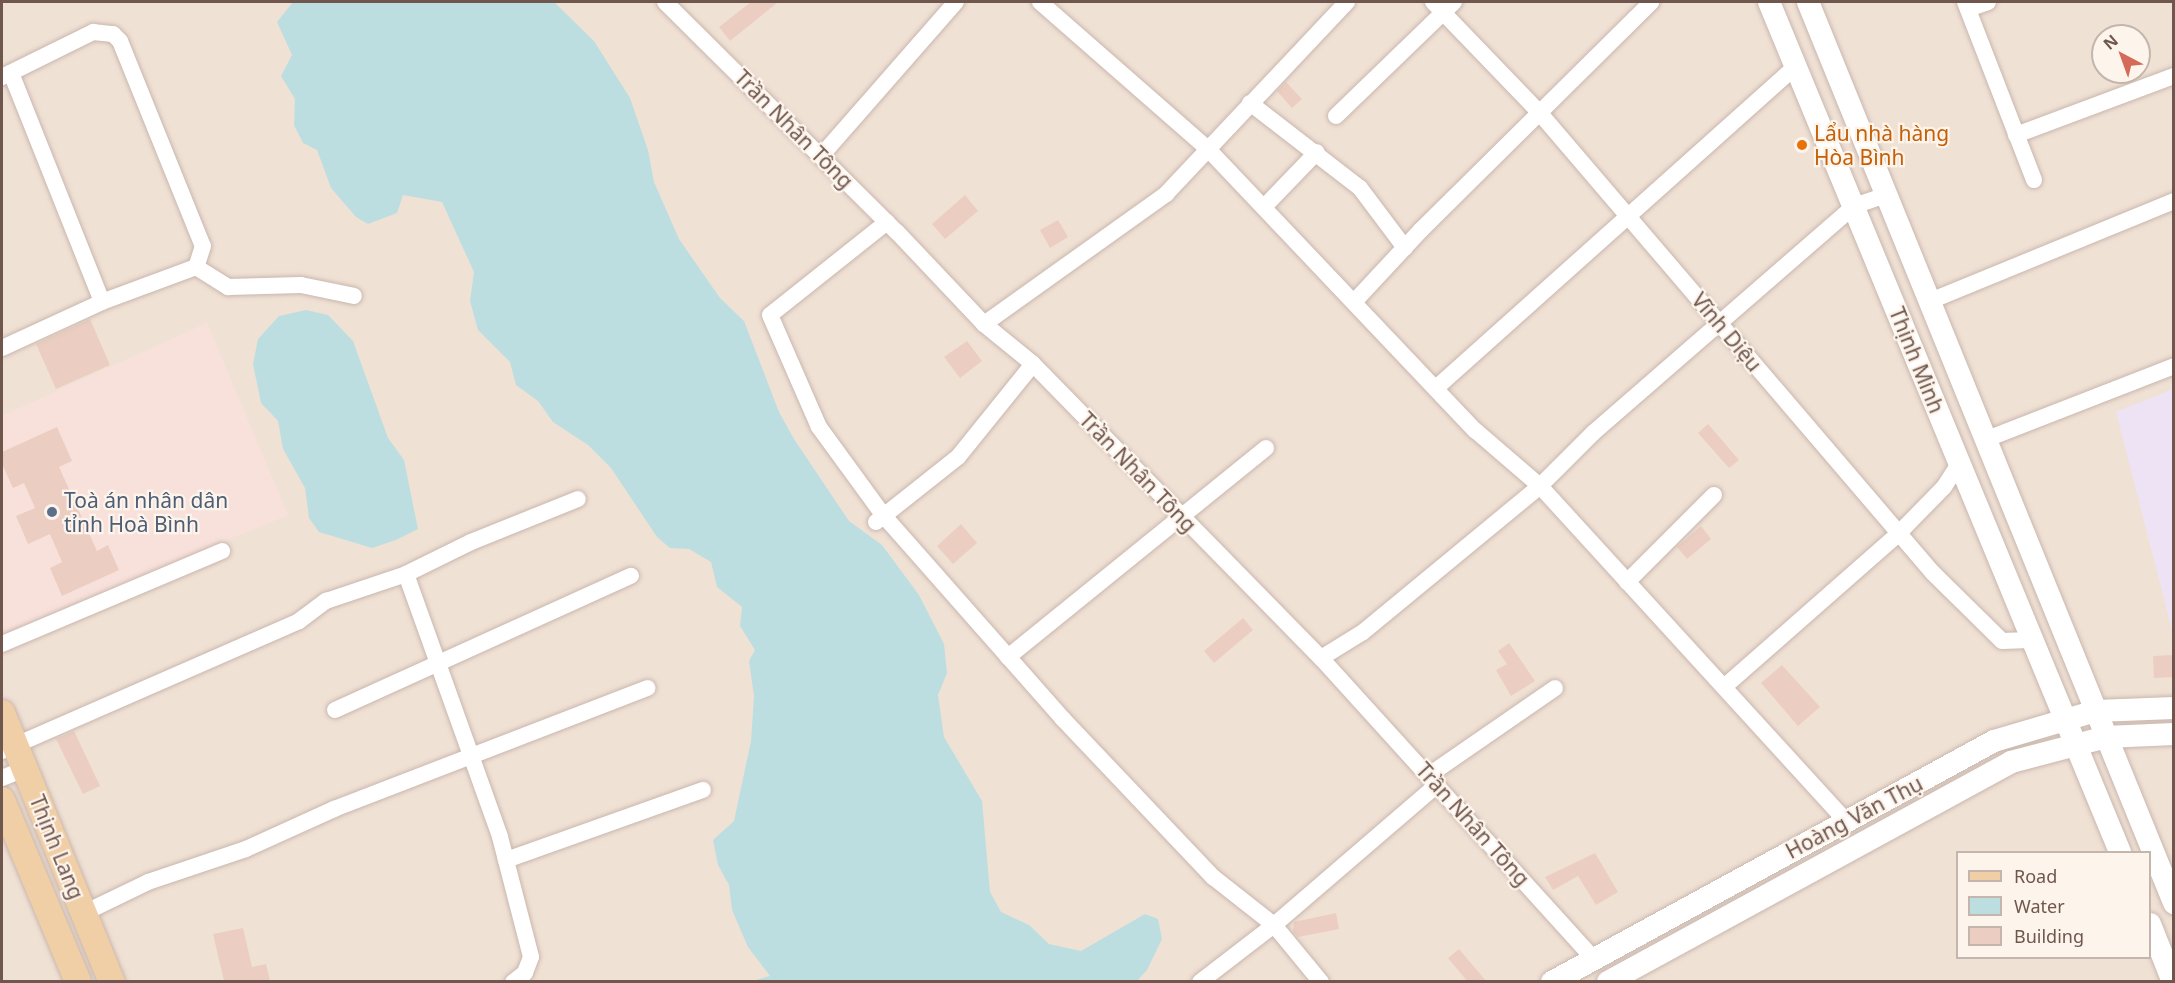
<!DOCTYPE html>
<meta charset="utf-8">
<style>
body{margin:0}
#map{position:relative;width:2175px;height:983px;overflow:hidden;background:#f9f0e6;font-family:"Noto Sans",sans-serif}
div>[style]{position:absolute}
.residential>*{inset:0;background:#f0e1d5}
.commercial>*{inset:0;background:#f8e1db}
.education>*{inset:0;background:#ede3f5}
.water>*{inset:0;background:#bddee0}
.building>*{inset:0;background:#ebcec1}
.roads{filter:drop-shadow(0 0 2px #c9b7ad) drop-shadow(0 0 2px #c9b7ad)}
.minor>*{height:16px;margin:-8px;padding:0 8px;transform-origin:8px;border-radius:8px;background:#fff}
.secondary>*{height:22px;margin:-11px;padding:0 11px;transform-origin:11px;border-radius:11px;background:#fff}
.primary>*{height:26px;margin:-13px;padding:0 13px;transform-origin:13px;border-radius:13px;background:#f0cea6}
.dots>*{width:16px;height:16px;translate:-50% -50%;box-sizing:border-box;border:3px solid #fdf4ec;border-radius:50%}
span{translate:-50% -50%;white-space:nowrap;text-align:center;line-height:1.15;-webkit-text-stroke:4.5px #fdf4ec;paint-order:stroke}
.street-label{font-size:21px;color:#6f574e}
.food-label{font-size:21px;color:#c56008}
.left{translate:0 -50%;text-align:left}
.service-label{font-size:21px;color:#4e5e75}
.frame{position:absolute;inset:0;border:3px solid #6f574e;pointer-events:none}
.legend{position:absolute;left:1956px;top:851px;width:195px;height:108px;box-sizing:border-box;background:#fdf4ec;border:2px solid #c4b5ad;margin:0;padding:8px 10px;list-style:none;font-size:18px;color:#6f574e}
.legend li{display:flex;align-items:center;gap:12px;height:30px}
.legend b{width:30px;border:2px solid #c4b5ad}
.north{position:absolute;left:2091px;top:24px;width:60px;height:60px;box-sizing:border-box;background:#fdf4ec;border:2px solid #c4b5ad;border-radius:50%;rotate:319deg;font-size:16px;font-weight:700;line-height:24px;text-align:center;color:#6f574e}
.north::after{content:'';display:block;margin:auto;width:21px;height:27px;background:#d46a5a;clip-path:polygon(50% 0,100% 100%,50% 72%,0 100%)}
</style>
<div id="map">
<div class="residential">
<div style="clip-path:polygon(evenodd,2px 2px,2173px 2px,2173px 981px,2px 982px,2px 2px,2103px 36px,2139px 36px,2139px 72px,2103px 72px,2103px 36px,2px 2px,1958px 852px,2150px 852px,2150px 958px,1958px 958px,1958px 852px)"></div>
</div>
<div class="commercial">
<div style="clip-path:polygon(207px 323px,288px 515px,2px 634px,2px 416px)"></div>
</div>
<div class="education">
<div style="clip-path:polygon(2173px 389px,2173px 634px,2116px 412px)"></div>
</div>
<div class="water">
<div style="clip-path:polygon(293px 2px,554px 2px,594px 41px,630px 98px,648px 150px,654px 182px,679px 239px,720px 298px,744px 321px,779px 412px,794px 439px,849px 521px,882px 545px,919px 595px,944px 644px,947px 673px,938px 695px,944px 737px,982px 801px,990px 892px,1001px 912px,1029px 925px,1049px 944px,1081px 951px,1145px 914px,1158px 919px,1162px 939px,1147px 970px,1137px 981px,752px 981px,770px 976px,748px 947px,732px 910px,729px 885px,718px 865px,713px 840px,734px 821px,751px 741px,754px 696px,749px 661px,755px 650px,740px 626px,742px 607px,717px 587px,711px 562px,689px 549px,670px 548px,657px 537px,611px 468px,588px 445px,553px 422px,538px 401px,516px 385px,510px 362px,478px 330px,470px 301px,474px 272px,442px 202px,403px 195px,397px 213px,368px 224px,356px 217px,331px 188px,317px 150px,303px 143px,294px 125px,295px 99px,281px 76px,292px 55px,277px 22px)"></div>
<div style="clip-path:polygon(306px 310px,328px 315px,353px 341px,388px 438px,404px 460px,418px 529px,396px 540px,372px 548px,319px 532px,309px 518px,305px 488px,283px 449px,278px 421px,261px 403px,253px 364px,258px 339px,279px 316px)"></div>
</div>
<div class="building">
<div style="clip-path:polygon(751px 2px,778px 2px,730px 41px,719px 27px)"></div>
<div style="clip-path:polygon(1286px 82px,1302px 99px,1292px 108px,1277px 91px)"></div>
<div style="clip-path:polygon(965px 195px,978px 211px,945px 239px,932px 224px)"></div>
<div style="clip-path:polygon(1058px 220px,1068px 237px,1050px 248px,1040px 230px)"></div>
<div style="clip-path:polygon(90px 319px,110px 365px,56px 389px,36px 344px)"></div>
<div style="clip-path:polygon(967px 341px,982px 361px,960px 378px,944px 357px)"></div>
<div style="clip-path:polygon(1708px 424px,1739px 460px,1729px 468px,1698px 433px)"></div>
<div style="clip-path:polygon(57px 427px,72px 461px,59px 467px,97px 551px,108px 545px,119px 570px,62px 596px,50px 568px,62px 562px,50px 534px,28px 544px,16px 516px,35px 508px,24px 483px,13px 488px,2px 464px,2px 452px)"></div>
<div style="clip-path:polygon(961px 524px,977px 543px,953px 564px,937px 546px)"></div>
<div style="clip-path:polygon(1701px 526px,1711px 539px,1687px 559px,1677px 547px)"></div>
<div style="clip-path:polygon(1243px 618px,1253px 630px,1214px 663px,1204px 651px)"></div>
<div style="clip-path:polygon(1509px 643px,1535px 681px,1511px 696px,1496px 670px,1507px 664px,1498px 651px)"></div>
<div style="clip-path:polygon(2174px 655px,2174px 677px,2154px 678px,2153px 656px)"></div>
<div style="clip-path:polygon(1782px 665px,1820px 707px,1798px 726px,1761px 683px)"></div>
<div style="clip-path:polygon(74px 731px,100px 786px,83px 794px,56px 739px)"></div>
<div style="clip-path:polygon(1595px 853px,1618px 892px,1596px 905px,1578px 876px,1553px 890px,1545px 877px)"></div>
<div style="clip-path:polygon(1336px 913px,1339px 929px,1298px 937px,1293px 932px,1294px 922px)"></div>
<div style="clip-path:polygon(243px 928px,252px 967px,266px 964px,270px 981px,224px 981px,213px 934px)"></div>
<div style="clip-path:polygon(1459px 949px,1486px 981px,1467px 981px,1448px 958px)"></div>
</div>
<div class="roads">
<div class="minor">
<div style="left:665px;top:2px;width:327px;rotate:44.8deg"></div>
<div style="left:897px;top:232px;width:127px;rotate:46.6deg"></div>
<div style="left:984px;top:324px;width:63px;rotate:39.2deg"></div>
<div style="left:1033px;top:364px;width:412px;rotate:45.6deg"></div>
<div style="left:1321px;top:658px;width:406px;rotate:47.8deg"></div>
<div style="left:1040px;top:2px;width:222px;rotate:41.2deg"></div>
<div style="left:1207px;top:148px;width:390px;rotate:46.5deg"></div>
<div style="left:1476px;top:431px;width:84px;rotate:40.7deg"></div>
<div style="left:1540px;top:486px;width:454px;rotate:47.6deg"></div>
<div style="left:1433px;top:2px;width:151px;rotate:46.1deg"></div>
<div style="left:1538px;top:111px;width:606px;rotate:49.48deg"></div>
<div style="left:1932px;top:572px;width:98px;rotate:44.6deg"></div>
<div style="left:2002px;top:641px;width:28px;rotate:-2deg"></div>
<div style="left:1965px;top:2px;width:191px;rotate:68.8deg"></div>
<div style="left:1968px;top:9px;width:21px;rotate:-19deg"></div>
<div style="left:11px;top:73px;width:246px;rotate:68.3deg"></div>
<div style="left:2px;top:77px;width:102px;rotate:-26.3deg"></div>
<div style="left:93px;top:32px;width:20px;rotate:6deg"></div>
<div style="left:113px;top:34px;width:10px;rotate:45deg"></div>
<div style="left:120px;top:41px;width:221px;rotate:68deg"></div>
<div style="left:203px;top:246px;width:22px;rotate:108deg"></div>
<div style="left:196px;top:267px;width:100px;rotate:159.6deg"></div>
<div style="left:102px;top:302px;width:110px;rotate:155.3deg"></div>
<div style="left:1250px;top:103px;width:139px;rotate:37.7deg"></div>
<div style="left:1360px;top:188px;width:75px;rotate:53.1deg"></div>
<div style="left:1336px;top:116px;width:164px;rotate:-44deg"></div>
<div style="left:2016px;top:135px;width:169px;rotate:-20.5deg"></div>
<div style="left:821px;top:156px;width:205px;rotate:-48.8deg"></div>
<div style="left:1264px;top:207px;width:76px;rotate:-46.1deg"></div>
<div style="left:887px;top:222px;width:149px;rotate:141.5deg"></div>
<div style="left:770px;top:315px;width:122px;rotate:66.4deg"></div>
<div style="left:819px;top:427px;width:110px;rotate:53.9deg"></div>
<div style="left:884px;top:516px;width:271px;rotate:48.6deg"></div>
<div style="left:1063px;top:719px;width:218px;rotate:46.5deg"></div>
<div style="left:1213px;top:877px;width:78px;rotate:38.2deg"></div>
<div style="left:1274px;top:925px;width:74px;rotate:50.5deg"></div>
<div style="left:196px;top:267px;width:38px;rotate:32deg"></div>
<div style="left:228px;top:287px;width:73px;rotate:-1.6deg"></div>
<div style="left:301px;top:285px;width:54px;rotate:11.7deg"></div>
<div style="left:1930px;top:301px;width:264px;rotate:-22.3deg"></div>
<div style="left:1354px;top:302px;width:98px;rotate:-47.1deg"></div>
<div style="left:1421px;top:230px;width:324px;rotate:-44.7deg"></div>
<div style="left:984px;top:324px;width:224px;rotate:-35.5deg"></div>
<div style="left:1166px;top:194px;width:264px;rotate:-46.7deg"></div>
<div style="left:1436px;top:388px;width:483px;rotate:-41.8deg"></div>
<div style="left:1987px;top:439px;width:201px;rotate:-21.3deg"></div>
<div style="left:876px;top:522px;width:105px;rotate:-38.4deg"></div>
<div style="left:958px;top:457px;width:119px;rotate:-51.1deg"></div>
<div style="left:406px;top:574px;width:279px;rotate:70.3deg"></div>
<div style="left:500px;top:837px;width:124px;rotate:75.5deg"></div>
<div style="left:531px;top:957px;width:17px;rotate:111deg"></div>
<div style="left:525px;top:973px;width:15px;rotate:143deg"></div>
<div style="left:1627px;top:582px;width:123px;rotate:-45deg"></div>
<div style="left:2px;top:644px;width:239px;rotate:-22.9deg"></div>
<div style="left:1008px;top:657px;width:332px;rotate:-39deg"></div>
<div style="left:1321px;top:658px;width:49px;rotate:-31.8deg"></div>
<div style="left:1363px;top:632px;width:229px;rotate:-39.5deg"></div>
<div style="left:1540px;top:486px;width:75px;rotate:-45deg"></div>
<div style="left:1593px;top:433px;width:346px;rotate:-41deg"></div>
<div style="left:1854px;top:206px;width:36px;rotate:-19deg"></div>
<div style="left:1724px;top:687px;width:233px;rotate:-41.3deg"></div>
<div style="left:1899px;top:533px;width:64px;rotate:-45.6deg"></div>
<div style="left:1944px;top:487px;width:27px;rotate:-57deg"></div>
<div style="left:335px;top:710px;width:325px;rotate:-24.4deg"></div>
<div style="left:2px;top:751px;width:324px;rotate:-23.6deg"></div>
<div style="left:299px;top:621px;width:34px;rotate:-37deg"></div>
<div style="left:326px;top:601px;width:84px;rotate:-18.6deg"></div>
<div style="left:406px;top:574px;width:72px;rotate:-26.2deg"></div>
<div style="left:471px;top:542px;width:115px;rotate:-21.9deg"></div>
<div style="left:1429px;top:775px;width:153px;rotate:-34.6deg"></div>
<div style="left:2px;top:778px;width:24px;rotate:-22deg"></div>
<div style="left:506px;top:860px;width:209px;rotate:-19.6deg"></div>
<div style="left:84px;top:913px;width:71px;rotate:-25.8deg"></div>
<div style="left:148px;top:882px;width:103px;rotate:-18.6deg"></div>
<div style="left:246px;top:849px;width:97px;rotate:-24.4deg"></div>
<div style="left:334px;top:809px;width:336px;rotate:-21.1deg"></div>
<div style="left:1200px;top:982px;width:93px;rotate:-37.6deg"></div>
<div style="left:1274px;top:925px;width:215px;rotate:-40.7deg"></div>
</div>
<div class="secondary">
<div style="left:1769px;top:2px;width:920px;rotate:67.56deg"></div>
<div style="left:1808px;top:2px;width:973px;rotate:67.89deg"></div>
<div style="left:2150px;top:924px;width:62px;rotate:68.4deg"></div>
<div style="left:1552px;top:982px;width:503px;rotate:-28.6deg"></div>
<div style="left:1994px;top:741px;width:106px;rotate:-16.4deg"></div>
<div style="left:2096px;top:711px;width:78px;rotate:-2.2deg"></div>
<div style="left:1608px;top:982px;width:459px;rotate:-28.6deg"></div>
<div style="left:2011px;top:762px;width:98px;rotate:-14.7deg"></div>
<div style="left:2106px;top:737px;width:68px;rotate:-2.5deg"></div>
</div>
<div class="primary">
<div style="left:2px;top:713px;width:291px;rotate:67.8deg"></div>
<div style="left:2px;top:800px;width:197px;rotate:67.3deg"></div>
</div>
</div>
<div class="dots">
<div style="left:1802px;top:145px;background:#e8710a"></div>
<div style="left:52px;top:512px;background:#5c6f8a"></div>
</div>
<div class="street-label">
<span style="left:794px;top:129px;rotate:45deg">Trần Nhân Tông</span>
<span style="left:1727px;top:332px;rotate:50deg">Vĩnh Diệu</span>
<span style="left:1917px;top:360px;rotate:68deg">Thịnh Minh</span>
<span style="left:1138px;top:472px;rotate:46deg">Trần Nhân Tông</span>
<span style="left:1854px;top:817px;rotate:-28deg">Hoàng Văn Thụ</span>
<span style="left:1473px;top:824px;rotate:48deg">Trần Nhân Tông</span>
<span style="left:57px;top:847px;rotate:68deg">Thịnh Lang</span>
</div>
<div class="food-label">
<span class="left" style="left:1814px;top:145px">Lẩu nhà hàng<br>Hòa Bình</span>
</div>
<div class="service-label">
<span class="left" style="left:64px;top:512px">Toà án nhân dân<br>tỉnh Hoà Bình</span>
</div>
<div class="frame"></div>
<ul class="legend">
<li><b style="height:8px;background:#f0cea6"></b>Road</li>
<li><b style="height:16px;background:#bddee0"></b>Water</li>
<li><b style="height:16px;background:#ebcec1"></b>Building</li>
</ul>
<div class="north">N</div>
</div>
